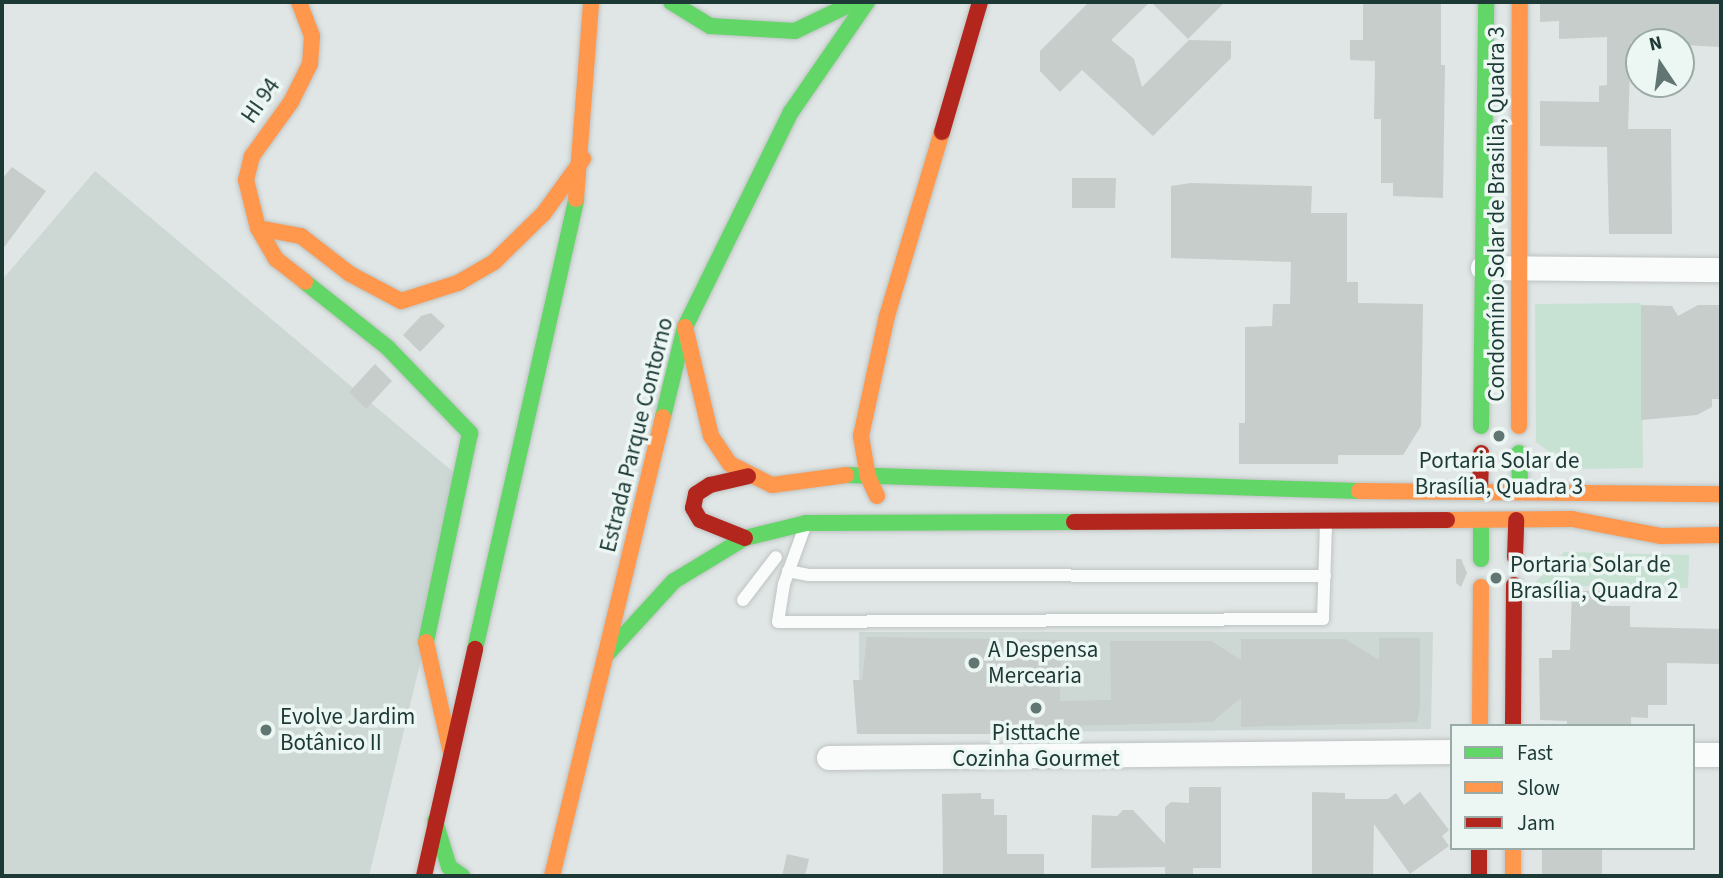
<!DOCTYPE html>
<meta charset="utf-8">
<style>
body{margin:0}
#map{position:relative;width:1723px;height:878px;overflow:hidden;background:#e0e6e5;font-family:"Source Sans 3",sans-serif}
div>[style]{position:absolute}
.built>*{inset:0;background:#cdd8d5}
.green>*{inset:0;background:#c7e1d3}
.building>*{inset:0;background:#c6cdcb}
.roads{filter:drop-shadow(0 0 2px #bdc3c2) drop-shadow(0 0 2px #bdc3c2)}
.lane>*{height:12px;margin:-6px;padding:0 6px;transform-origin:6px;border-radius:6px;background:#fafbfb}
.street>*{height:24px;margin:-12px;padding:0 12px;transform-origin:12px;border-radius:12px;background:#fafbfb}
.fast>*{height:16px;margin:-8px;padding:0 8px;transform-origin:8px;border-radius:8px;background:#63d668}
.slow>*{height:16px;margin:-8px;padding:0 8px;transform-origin:8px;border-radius:8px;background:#ff974d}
.jam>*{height:16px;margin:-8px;padding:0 8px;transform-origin:8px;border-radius:8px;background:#b3261e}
.dots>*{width:19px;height:19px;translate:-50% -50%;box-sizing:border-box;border:4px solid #ecf6f3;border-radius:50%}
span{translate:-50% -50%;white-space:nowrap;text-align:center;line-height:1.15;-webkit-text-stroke:7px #ecf6f3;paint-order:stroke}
.street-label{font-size:23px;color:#1d3936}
.poi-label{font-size:23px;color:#1d3936}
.left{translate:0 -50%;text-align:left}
.frame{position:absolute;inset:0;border:4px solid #1d3936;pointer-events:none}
.legend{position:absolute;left:1450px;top:724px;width:245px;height:126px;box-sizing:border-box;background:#ecf6f3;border:2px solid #99aaa7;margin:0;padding:9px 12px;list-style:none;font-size:21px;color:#1d3936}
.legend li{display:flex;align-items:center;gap:14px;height:35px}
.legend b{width:35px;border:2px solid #99aaa7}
.north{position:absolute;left:1625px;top:28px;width:70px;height:70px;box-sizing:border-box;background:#ecf6f3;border:2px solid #99aaa7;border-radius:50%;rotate:347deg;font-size:19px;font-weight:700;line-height:28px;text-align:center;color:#1d3936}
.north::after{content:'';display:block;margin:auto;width:24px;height:32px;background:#617673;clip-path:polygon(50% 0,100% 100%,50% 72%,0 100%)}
</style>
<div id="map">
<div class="built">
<div style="clip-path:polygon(95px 171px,464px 481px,369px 876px,2px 876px,2px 280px)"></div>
<div style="clip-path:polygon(859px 632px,1433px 632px,1431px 729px,859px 733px)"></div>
</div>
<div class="green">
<div style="clip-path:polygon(1641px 303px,1643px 468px,1572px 469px,1536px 442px,1535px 304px)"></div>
<div style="clip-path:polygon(1564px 552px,1689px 555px,1688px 588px,1533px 585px)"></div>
</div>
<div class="building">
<div style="clip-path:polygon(1089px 2px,1150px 2px,1111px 40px,1134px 59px,1142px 87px,1189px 40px,1231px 41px,1231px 58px,1153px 136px,1082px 70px,1060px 92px,1040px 71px,1040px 51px)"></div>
<div style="clip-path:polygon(1151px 2px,1225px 2px,1188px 39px)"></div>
<div style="clip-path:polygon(1363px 2px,1441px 2px,1441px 65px,1445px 65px,1443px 198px,1393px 196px,1393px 183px,1381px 183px,1381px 119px,1374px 119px,1375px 61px,1350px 60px,1350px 40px,1363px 40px)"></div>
<div style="clip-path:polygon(1540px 2px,1721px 2px,1721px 47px,1631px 42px,1628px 129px,1671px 129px,1672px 234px,1609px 234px,1607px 147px,1540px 146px,1540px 101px,1599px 102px,1599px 86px,1607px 85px,1607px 37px,1559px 39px,1559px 21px,1540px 22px)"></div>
<div style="clip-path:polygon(12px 167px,46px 191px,2px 250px,2px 179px)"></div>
<div style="clip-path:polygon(1072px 178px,1116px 178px,1115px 208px,1072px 208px)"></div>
<div style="clip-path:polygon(1191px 183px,1312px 186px,1311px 213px,1347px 213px,1347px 282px,1358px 282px,1358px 303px,1423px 304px,1421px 426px,1403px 455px,1338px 455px,1338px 464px,1239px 464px,1239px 423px,1245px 423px,1245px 327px,1272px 326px,1273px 304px,1290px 304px,1291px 262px,1171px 258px,1171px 186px)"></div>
<div style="clip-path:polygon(1641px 305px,1672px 306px,1678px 316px,1698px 305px,1721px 305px,1721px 399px,1712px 399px,1712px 407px,1697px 415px,1641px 420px)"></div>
<div style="clip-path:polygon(431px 313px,445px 326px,420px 352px,403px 335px,421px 316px)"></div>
<div style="clip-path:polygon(375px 364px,392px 381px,366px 409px,349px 392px)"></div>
<div style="clip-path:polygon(1456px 559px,1461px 559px,1467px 573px,1461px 587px,1456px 583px)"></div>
<div style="clip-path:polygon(1572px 591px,1604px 591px,1604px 606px,1630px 606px,1630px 627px,1721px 629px,1721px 664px,1667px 663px,1667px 705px,1648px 705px,1648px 718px,1631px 717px,1631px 724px,1567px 726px,1567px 721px,1540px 720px,1539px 658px,1552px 658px,1552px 650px,1570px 650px)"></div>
<div style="clip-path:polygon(867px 637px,1061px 640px,1060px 701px,1111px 700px,1110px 641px,1211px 641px,1241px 660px,1241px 639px,1345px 639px,1379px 660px,1379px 638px,1420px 638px,1420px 707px,1417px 722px,1241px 727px,1241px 698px,1212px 722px,1070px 726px,1070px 734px,857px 734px,853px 680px,862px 680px)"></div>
<div style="clip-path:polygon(1189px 787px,1221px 787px,1221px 868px,1193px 868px,1193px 876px,1165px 876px,1165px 867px,1091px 868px,1092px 815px,1117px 816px,1123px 810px,1133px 810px,1165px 844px,1165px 807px,1171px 802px,1189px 803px)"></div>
<div style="clip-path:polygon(1312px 792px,1345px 793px,1345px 799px,1388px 799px,1396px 793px,1404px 805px,1420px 792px,1449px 830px,1442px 836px,1449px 846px,1410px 874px,1374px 824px,1373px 876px,1312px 876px)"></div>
<div style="clip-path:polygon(981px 793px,981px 799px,994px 799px,994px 815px,1007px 815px,1007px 854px,1044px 854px,1044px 876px,943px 876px,942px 794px)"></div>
<div style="clip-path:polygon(1542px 848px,1602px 848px,1602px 876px,1546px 876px,1542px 874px)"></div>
<div style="clip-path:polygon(787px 854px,809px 859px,805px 876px,782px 876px)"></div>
</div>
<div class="roads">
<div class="lane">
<div style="left:804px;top:529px;width:59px;rotate:110deg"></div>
<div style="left:784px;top:584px;width:38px;rotate:99deg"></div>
<div style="left:778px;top:622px;width:545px;rotate:-0.32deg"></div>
<div style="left:1323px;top:619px;width:96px;rotate:-88.2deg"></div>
<div style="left:788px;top:571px;width:21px;rotate:11deg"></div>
<div style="left:809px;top:575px;width:516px;rotate:0.11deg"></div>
<div style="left:743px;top:600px;width:54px;rotate:-52.5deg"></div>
</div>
<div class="street">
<div style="left:1483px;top:268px;width:238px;rotate:0.5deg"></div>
<div style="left:1693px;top:755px;width:28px"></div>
<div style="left:829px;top:758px;width:623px;rotate:-0.55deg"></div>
</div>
<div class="fast">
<div style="left:671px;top:2px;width:46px;rotate:31.6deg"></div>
<div style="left:710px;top:26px;width:85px;rotate:3.4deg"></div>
<div style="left:795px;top:31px;width:67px;rotate:-25.8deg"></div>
<div style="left:305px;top:282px;width:105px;rotate:38.4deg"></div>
<div style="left:387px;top:347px;width:120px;rotate:46deg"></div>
<div style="left:470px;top:433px;width:214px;rotate:101.9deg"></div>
<div style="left:663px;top:417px;width:93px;rotate:-76.3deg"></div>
<div style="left:685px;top:327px;width:240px;rotate:-63.8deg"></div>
<div style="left:791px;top:112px;width:134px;rotate:-55.4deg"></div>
<div style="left:1481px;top:426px;width:424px;rotate:-89.3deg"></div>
<div style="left:1519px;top:453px;width:37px;rotate:88deg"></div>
<div style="left:846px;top:475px;width:513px;rotate:1.79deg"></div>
<div style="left:1481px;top:521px;width:38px;rotate:90deg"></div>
<div style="left:475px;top:649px;width:461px;rotate:-77.3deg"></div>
<div style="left:607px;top:654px;width:99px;rotate:-47.5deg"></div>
<div style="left:674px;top:581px;width:83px;rotate:-31.2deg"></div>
<div style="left:745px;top:538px;width:63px;rotate:-13.8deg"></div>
<div style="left:806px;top:523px;width:268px;rotate:-0.2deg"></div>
<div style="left:435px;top:821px;width:48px;rotate:73.1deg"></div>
<div style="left:449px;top:867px;width:16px;rotate:35deg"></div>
</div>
<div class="slow">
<div style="left:299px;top:2px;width:36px;rotate:69deg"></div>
<div style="left:312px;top:36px;width:28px;rotate:94deg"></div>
<div style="left:310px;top:64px;width:42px;rotate:116.6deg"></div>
<div style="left:291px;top:102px;width:67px;rotate:125.8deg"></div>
<div style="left:252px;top:156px;width:25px;rotate:104deg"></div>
<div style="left:246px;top:180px;width:49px;rotate:76deg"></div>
<div style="left:258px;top:228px;width:36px;rotate:60deg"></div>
<div style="left:276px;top:259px;width:37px;rotate:38deg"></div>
<div style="left:576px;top:199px;width:198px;rotate:-85.6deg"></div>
<div style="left:258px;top:228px;width:44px;rotate:10.5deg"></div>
<div style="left:301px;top:236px;width:62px;rotate:37.8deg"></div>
<div style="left:350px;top:274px;width:58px;rotate:27.9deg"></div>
<div style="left:401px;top:301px;width:60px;rotate:-17.5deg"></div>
<div style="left:458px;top:283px;width:42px;rotate:-30.3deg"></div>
<div style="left:494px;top:262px;width:70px;rotate:-44.4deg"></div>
<div style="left:544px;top:213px;width:67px;rotate:-54.2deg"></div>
<div style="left:685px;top:327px;width:112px;rotate:76.6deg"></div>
<div style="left:711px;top:436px;width:34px;rotate:56deg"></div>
<div style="left:730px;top:464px;width:47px;rotate:26.6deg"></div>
<div style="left:772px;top:485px;width:75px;rotate:-7.7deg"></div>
<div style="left:1519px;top:426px;width:424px;rotate:-89.9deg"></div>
<div style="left:1359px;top:491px;width:362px;rotate:0.5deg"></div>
<div style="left:877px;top:496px;width:21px;rotate:-115deg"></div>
<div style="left:868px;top:477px;width:42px;rotate:-99.7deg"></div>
<div style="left:861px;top:436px;width:123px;rotate:-77.8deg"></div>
<div style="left:887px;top:316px;width:192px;rotate:-73.4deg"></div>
<div style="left:1447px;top:520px;width:125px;rotate:-0.5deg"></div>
<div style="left:1572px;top:519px;width:91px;rotate:10.8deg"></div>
<div style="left:1661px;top:536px;width:60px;rotate:-1deg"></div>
<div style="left:426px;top:642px;width:114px;rotate:77.3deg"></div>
<div style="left:1480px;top:726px;width:139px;rotate:-89.6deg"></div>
<div style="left:1513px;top:848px;width:28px;rotate:90deg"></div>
<div style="left:552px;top:876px;width:472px;rotate:-76.4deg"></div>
</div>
<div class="jam">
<div style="left:942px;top:132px;width:135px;rotate:-73.7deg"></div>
<div style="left:1480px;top:490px;width:37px;rotate:-88deg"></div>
<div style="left:1074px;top:522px;width:373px;rotate:-0.3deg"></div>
<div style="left:745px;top:538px;width:48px;rotate:-158.2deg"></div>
<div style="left:700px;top:520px;width:14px;rotate:-120deg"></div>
<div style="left:693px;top:508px;width:14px;rotate:-78deg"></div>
<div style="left:696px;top:494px;width:17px;rotate:-33deg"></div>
<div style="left:710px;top:485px;width:39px;rotate:-13deg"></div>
<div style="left:1515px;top:557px;width:37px;rotate:-88deg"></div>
<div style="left:1513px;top:726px;width:141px;rotate:-89.6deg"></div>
<div style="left:1479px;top:848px;width:28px;rotate:90deg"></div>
<div style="left:424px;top:876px;width:233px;rotate:-77.3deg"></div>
</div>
</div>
<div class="dots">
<div style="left:1499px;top:436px;background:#617673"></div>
<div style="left:1496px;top:578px;background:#617673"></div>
<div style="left:974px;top:663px;background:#617673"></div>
<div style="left:1036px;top:708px;background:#617673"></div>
<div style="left:266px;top:730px;background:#617673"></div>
</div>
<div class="street-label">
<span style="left:261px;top:101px;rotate:-55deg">HI 94</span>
<span style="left:1497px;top:214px;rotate:-90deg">Condomínio Solar de Brasilia, Quadra 3</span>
<span style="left:637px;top:435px;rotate:-76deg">Estrada Parque Contorno</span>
</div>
<div class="poi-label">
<span style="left:1499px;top:474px">Portaria Solar de<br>Brasília, Quadra 3</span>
<span class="left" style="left:1510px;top:578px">Portaria Solar de<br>Brasília, Quadra 2</span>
<span class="left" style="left:988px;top:663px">A Despensa<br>Mercearia</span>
<span class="left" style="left:280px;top:730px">Evolve Jardim<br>Botânico II</span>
<span style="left:1036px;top:746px">Pisttache<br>Cozinha Gourmet</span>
</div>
<div class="frame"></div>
<ul class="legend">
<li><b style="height:9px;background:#63d668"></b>Fast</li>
<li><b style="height:9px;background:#ff974d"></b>Slow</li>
<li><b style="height:9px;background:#b3261e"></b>Jam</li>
</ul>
<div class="north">N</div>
</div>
